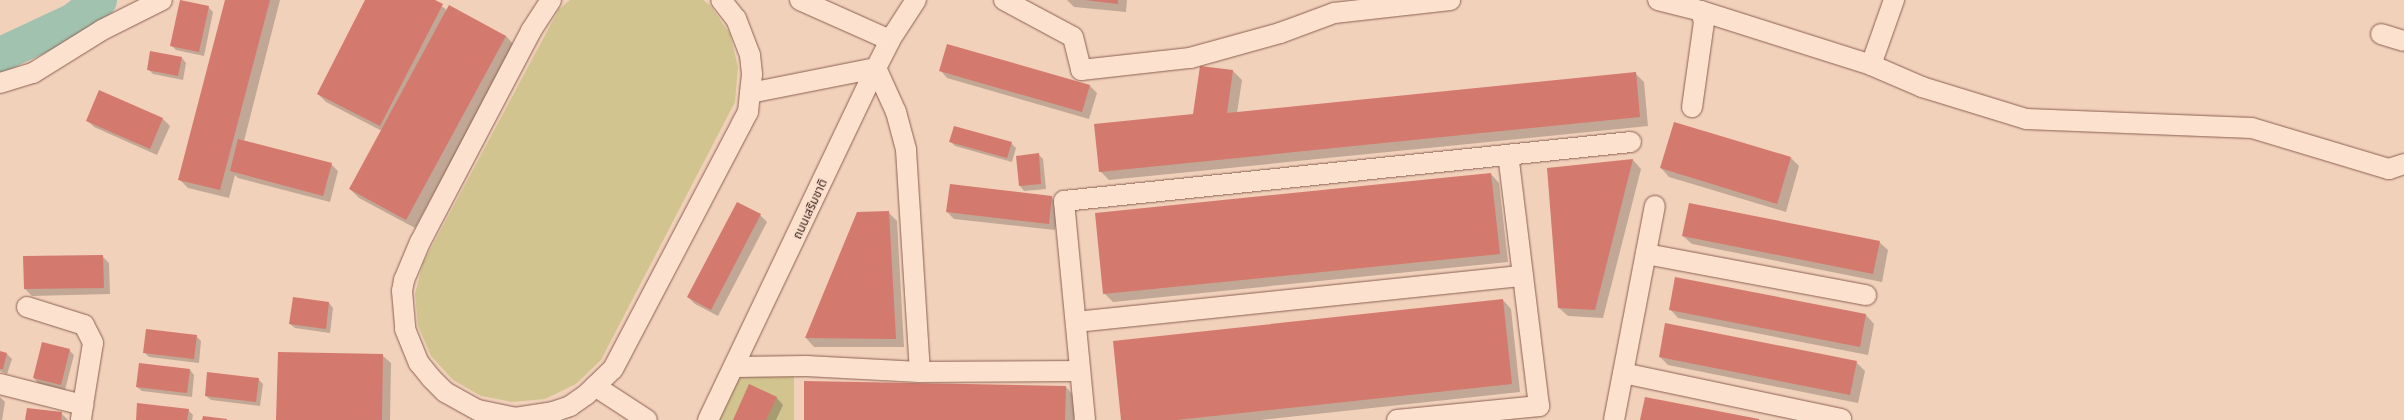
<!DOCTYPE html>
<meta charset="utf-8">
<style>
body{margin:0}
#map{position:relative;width:2404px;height:420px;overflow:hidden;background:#f2d1bb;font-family:"PT Serif","Noto Sans Thai",serif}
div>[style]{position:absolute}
.green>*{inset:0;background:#d1c48e}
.shadow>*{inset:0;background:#0003}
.river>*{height:35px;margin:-17.5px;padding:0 17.5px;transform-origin:17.5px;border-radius:17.5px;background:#a0c2ae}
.building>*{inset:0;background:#d4796d}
.roads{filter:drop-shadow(0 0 1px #8b6053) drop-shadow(0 0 1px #8b6053)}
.minor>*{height:20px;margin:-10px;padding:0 10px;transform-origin:10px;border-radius:10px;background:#fce1cf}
span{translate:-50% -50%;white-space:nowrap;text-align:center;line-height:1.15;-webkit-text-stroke:3.5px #f9decb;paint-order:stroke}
.street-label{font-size:12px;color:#381f1a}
</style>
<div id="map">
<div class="green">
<div style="clip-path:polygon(570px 0,703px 0,710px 5px,730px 34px,738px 67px,735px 102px,601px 360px,576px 384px,545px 399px,512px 402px,481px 396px,453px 380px,431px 356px,418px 326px,415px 294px,423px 263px,559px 9px)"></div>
<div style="clip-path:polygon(794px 366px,794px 420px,708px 420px,734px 367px)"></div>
</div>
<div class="shadow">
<div style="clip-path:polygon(226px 0,280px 0,244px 141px,331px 164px,338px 171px,330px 202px,238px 178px,235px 175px,229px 198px,188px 188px,179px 179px)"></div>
<div style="clip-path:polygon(366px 0,433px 0,447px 10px,506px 36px,514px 45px,415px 228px,359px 198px,350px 189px,382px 131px,326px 102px,318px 94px)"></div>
<div style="clip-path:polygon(1067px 0,1127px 0,1126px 12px,1074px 7px)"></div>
<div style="clip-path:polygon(208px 7px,213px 12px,204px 56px,176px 50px,171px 45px)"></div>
<div style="clip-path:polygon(182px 58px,186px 63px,183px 80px,153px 74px,148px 69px)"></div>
<div style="clip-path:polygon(1201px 67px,1233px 71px,1242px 80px,1237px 113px,1635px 73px,1644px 82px,1648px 126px,1109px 180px,1100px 171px,1194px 115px)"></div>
<div style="clip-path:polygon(941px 71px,1090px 86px,1097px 93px,1089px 119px,947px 78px)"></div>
<div style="clip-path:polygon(100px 92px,163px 119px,170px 126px,157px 155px,94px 127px,87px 120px)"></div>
<div style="clip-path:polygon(951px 142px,1011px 143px,1016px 148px,1012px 162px,955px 146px)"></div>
<div style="clip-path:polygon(1038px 154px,1043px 159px,1046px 189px,1024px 191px,1020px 186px)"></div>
<div style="clip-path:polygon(1791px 158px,1799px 166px,1786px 212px,1669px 177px,1661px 168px)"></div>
<div style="clip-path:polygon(1633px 160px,1641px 169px,1603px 318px,1568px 316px,1559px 308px,1548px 169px)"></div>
<div style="clip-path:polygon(1491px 174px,1499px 183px,1508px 262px,1113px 302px,1104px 293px)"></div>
<div style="clip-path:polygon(1051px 197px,1058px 204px,1055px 230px,954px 219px,947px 212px)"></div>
<div style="clip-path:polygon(888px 212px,897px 221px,904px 347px,814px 347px,806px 338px,858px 213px)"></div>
<div style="clip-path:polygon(760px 215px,767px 222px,718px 316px,695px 304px,688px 297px)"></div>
<div style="clip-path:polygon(1683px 236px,1879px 242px,1888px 250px,1882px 282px,1692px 244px)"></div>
<div style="clip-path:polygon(102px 256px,109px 263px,110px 294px,32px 296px,25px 289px)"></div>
<div style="clip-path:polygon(1676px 278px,1866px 315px,1874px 324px,1868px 355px,1678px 318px,1670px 309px)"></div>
<div style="clip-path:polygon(1503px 300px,1511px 309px,1520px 392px,1261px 420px,1122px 420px)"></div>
<div style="clip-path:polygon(329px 303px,333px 308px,330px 333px,295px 328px,290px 324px)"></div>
<div style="clip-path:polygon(196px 336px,201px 341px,199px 363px,149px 357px,144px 352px)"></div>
<div style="clip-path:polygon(69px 350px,74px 355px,65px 390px,38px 383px,34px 378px)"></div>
<div style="clip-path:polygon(0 352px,7px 354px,12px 359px,7px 374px,0 371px)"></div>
<div style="clip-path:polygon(382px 355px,391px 363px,390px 420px,277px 420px)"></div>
<div style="clip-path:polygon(1660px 357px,1856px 362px,1865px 371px,1858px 403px,1668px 365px)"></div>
<div style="clip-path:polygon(190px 370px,194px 375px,192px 397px,142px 391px,137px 387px)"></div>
<div style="clip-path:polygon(258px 379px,263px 384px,260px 406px,211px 400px,206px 396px)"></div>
<div style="clip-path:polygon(750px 386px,777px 398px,783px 405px,776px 420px,734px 420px)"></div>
<div style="clip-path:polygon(1066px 387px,1074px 396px,1074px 420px,805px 420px)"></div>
<div style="clip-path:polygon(0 397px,5px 402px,2px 420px,0 420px)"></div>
<div style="clip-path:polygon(188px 410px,193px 415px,192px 420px,137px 420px)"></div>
<div style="clip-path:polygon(61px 413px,68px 420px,26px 420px)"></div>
</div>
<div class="river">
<div style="left:0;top:54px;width:81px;rotate:-25deg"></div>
<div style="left:73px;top:20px;width:33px;rotate:-38deg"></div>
</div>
<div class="building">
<div style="clip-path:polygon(180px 0,209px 6px,199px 52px,170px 46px)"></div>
<div style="clip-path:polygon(225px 0,270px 0,220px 190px,178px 180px)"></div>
<div style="clip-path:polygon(365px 0,435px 0,443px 4px,380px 126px,317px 94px)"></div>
<div style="clip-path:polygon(1085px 0,1118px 0,1118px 4px)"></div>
<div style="clip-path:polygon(449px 5px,506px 36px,406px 220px,349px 189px)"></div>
<div style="clip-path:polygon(947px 44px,1090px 85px,1082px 112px,939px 71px)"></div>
<div style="clip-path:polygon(150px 51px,182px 57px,178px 76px,147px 70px)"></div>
<div style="clip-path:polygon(1200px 66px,1233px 70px,1227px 113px,1636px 72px,1640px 117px,1099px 172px,1094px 124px,1193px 114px)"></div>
<div style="clip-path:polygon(99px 90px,163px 118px,150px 149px,86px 121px)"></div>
<div style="clip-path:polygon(1674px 122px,1791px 157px,1777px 204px,1660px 168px)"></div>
<div style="clip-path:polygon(954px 126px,1012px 142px,1007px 158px,949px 142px)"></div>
<div style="clip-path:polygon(238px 139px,332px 163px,323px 196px,230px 171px)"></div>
<div style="clip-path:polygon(1039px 153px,1041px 184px,1019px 186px,1016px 156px)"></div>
<div style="clip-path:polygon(1633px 159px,1595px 310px,1558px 308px,1547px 168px)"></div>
<div style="clip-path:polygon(1491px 173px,1500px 254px,1103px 294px,1095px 213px)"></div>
<div style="clip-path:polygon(950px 184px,1052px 196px,1049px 224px,946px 212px)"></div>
<div style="clip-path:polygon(737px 202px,761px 214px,711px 310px,687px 297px)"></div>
<div style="clip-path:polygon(1689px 203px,1880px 241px,1873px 274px,1682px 236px)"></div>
<div style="clip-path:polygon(889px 211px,896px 339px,805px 338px,857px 212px)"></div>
<div style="clip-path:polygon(103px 255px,104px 288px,24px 289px,23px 256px)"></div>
<div style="clip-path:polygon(1675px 277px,1866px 314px,1860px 347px,1669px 310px)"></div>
<div style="clip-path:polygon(293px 297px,329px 302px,326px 329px,289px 324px)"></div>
<div style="clip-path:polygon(1503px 299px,1512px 384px,1176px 420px,1121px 420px,1113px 341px)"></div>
<div style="clip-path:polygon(1665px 323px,1857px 361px,1850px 395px,1659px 357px)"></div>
<div style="clip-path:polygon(146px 329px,197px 335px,194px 359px,143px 353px)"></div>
<div style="clip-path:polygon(42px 342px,70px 349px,61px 385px,33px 378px)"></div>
<div style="clip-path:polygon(0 351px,7px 353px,3px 369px,0 369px)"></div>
<div style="clip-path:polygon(278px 352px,383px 354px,382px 420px,276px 420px)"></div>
<div style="clip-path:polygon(139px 363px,190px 369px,187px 393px,136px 387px)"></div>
<div style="clip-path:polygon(207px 372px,259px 378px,256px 402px,205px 396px)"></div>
<div style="clip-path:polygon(804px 381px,1066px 386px,1065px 420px,804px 420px)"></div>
<div style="clip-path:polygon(749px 384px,777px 397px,766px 420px,733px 420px)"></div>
<div style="clip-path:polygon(1645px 397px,1759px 419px,1759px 420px,1640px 420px)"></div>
<div style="clip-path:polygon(137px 403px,189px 409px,187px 420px,136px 420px)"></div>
<div style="clip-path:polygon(27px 408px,62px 412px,61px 420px,25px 420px)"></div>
<div style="clip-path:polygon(203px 416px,227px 419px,227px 420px,202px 420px)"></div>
</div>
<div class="roads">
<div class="minor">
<div style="left:551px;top:0;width:37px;rotate:123deg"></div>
<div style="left:531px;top:31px;width:238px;rotate:117.7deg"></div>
<div style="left:420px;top:242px;width:41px;rotate:112.8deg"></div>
<div style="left:404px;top:280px;width:11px;rotate:100deg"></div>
<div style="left:402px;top:291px;width:38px;rotate:85deg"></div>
<div style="left:405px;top:329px;width:37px;rotate:68deg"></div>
<div style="left:419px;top:363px;width:19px;rotate:51deg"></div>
<div style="left:431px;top:378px;width:20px;rotate:45deg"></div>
<div style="left:445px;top:392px;width:38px;rotate:29deg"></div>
<div style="left:478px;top:410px;width:38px;rotate:12deg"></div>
<div style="left:515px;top:418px;width:38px;rotate:-9deg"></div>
<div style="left:553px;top:412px;width:18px;rotate:-19deg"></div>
<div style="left:570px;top:406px;width:19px;rotate:-35deg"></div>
<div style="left:586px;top:395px;width:37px;rotate:-44deg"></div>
<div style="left:613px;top:369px;width:276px;rotate:-62.3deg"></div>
<div style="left:741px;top:125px;width:15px;rotate:-62deg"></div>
<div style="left:748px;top:112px;width:38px;rotate:-84deg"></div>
<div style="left:752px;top:74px;width:19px;rotate:-96deg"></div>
<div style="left:750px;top:55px;width:39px;rotate:-111deg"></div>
<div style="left:736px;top:19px;width:24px;rotate:-128deg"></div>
<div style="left:800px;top:0;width:98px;rotate:24deg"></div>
<div style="left:1004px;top:0;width:78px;rotate:28.2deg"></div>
<div style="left:1073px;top:37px;width:34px;rotate:76deg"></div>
<div style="left:1081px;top:70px;width:110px;rotate:-6.3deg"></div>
<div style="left:1190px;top:58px;width:93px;rotate:-15.5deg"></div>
<div style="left:1280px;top:33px;width:58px;rotate:-20.3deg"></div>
<div style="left:1334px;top:13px;width:117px;rotate:-6.4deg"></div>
<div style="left:1658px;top:0;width:44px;rotate:14.3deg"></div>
<div style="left:1701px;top:11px;width:11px;rotate:75deg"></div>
<div style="left:1704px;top:22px;width:86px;rotate:98deg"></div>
<div style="left:1701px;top:11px;width:178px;rotate:17.6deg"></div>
<div style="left:1871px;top:65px;width:56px;rotate:23.3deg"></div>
<div style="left:1922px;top:87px;width:109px;rotate:17.1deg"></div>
<div style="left:2026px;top:119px;width:226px;rotate:2.3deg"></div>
<div style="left:2252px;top:128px;width:143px;rotate:16.7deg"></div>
<div style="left:2389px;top:169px;width:16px;rotate:-18deg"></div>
<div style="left:2381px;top:34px;width:24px;rotate:17deg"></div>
<div style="left:1871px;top:65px;width:69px;rotate:-70.5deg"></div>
<div style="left:0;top:83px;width:34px;rotate:-17deg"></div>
<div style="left:33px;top:73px;width:81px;rotate:-31.9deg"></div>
<div style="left:102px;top:30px;width:67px;rotate:-26.6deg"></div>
<div style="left:750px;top:93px;width:128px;rotate:-11.2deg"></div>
<div style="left:876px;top:68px;width:48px;rotate:65.6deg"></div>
<div style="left:896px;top:112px;width:39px;rotate:75deg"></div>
<div style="left:906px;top:150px;width:222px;rotate:86.4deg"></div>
<div style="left:1646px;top:254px;width:224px;rotate:10.6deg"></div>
<div style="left:27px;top:307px;width:60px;rotate:17.5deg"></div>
<div style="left:84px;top:325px;width:20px;rotate:63deg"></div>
<div style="left:93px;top:343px;width:63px;rotate:99.2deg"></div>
<div style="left:1076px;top:322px;width:449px;rotate:-5.9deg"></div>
<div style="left:734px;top:367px;width:72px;rotate:-0.8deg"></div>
<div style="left:806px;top:366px;width:114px;rotate:3deg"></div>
<div style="left:920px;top:372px;width:160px;rotate:-0.4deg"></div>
<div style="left:1623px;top:373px;width:223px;rotate:11.9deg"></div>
<div style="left:0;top:384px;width:86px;rotate:14.2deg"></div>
<div style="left:83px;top:405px;width:15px;rotate:98deg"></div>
<div style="left:595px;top:386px;width:62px;rotate:33.2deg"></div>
<div style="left:708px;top:420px;width:390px;rotate:-64.5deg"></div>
<div style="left:876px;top:68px;width:31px;rotate:-63deg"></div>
<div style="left:890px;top:40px;width:48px;rotate:-57deg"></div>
<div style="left:1085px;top:420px;width:220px;rotate:-95.5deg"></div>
<div style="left:1064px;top:201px;width:570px;rotate:-5.94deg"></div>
<div style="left:1397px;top:420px;width:143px;rotate:-5.6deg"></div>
<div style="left:1539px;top:406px;width:253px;rotate:-97deg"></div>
<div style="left:1614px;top:420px;width:218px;rotate:-79.2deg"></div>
</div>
</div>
<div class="street-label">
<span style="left:810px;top:209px;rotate:-65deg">ถนนเสริมชาติ</span>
</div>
</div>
